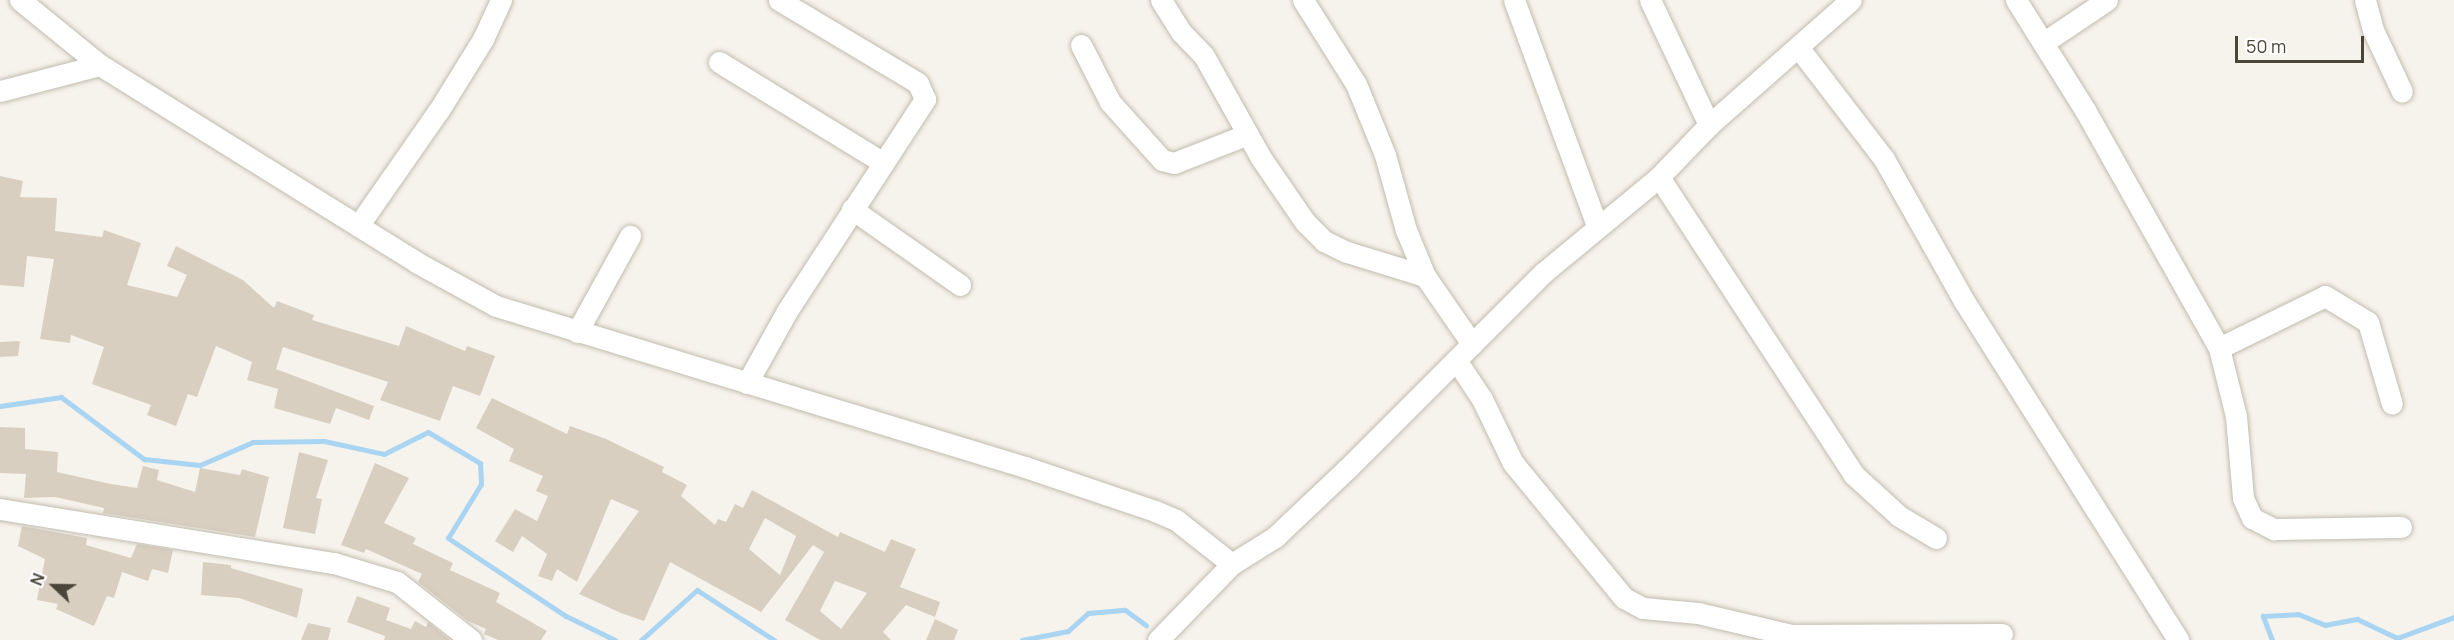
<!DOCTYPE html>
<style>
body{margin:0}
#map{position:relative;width:2454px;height:640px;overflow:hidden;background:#f6f3ec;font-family:Manrope,sans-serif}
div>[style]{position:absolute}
.stream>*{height:5px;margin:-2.5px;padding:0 2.5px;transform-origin:2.5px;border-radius:2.5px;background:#a9d4f2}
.building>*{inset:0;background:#d8cfc1}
.roads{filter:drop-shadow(0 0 2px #c2bbae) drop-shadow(0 0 2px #c2bbae)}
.street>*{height:21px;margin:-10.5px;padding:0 10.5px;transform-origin:10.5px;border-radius:10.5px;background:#fff}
span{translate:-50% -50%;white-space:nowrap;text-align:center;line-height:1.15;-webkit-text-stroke:5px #fff;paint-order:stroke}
.north{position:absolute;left:24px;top:556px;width:60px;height:60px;-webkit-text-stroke:4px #fff;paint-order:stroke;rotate:292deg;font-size:16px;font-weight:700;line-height:24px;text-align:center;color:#4b4439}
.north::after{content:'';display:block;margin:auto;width:21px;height:27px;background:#4b4439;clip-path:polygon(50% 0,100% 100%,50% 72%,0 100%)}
.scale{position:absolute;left:2235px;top:36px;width:129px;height:27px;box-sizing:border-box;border:3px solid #4b4439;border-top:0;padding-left:8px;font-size:18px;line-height:21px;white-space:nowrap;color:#4b4439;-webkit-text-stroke:4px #fff;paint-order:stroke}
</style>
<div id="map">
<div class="stream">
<div style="left:0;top:406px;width:62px;rotate:-8.4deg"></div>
<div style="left:61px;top:397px;width:104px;rotate:36.8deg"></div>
<div style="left:144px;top:459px;width:56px;rotate:6.1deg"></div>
<div style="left:200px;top:465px;width:58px;rotate:-23.5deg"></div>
<div style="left:253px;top:442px;width:71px;rotate:-0.8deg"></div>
<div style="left:324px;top:441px;width:61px;rotate:12.2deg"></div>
<div style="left:384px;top:454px;width:49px;rotate:-26.6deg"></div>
<div style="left:428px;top:432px;width:61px;rotate:30.8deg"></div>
<div style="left:480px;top:463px;width:21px;rotate:87deg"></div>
<div style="left:481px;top:484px;width:63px;rotate:121.4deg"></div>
<div style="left:448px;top:538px;width:141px;rotate:33.5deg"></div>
<div style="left:566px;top:616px;width:55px;rotate:26.1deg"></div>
<div style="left:641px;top:640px;width:75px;rotate:-41.8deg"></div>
<div style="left:697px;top:590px;width:92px;rotate:33deg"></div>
<div style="left:1022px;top:640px;width:47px;rotate:-11.1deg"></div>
<div style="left:1068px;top:631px;width:27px;rotate:-42deg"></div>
<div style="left:1088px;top:613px;width:37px;rotate:-5deg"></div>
<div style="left:1125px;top:610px;width:26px;rotate:36deg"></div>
<div style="left:2272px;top:640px;width:26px;rotate:-111deg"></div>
<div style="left:2263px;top:616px;width:35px;rotate:-3deg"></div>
<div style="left:2298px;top:614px;width:29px;rotate:22deg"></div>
<div style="left:2325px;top:625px;width:33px;rotate:-11deg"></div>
<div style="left:2357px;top:619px;width:44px;rotate:25.4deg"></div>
<div style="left:2397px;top:638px;width:61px;rotate:-20.2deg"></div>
</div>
<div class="building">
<div style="clip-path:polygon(0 176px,23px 181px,20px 197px,57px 198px,55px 231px,102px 237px,104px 230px,141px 243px,127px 285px,177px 297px,187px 275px,167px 266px,176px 246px,243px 280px,274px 308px,277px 301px,314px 315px,312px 320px,399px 346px,406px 326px,465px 351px,467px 346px,495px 356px,480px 396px,453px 386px,440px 421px,380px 400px,388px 382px,283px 347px,276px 369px,374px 406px,369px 420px,336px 408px,330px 424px,274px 408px,278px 389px,247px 380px,252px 362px,216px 346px,197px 397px,188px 394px,176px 426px,147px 415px,151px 405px,92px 384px,104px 347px,71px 335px,70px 343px,40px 339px,54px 259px,27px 256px,24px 287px,0 285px)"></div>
<div style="clip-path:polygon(20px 341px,18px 356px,0 357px,0 342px)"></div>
<div style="clip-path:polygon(evenodd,492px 398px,567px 434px,570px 426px,606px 439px,664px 467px,662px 472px,687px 485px,681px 496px,715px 525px,718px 519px,726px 522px,735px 504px,743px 508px,752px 490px,838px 537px,840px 532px,885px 552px,891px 539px,916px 549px,900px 587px,940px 602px,935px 617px,906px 605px,883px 632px,891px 640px,820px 640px,785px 620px,824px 552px,813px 545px,761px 612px,670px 562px,644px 621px,621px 613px,579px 594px,639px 511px,611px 499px,577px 582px,557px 569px,552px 581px,538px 576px,547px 554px,522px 536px,513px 552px,495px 541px,515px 509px,537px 521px,548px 496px,536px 491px,543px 476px,509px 461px,514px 449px,476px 428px,492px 398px,765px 518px,796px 536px,780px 575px,749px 549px,765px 518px,492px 398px,835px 581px,867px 593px,841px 629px,820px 611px,835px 581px)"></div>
<div style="clip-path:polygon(0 427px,25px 428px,25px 449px,58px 452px,57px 472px,111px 484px,137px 488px,143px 466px,159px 470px,157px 480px,195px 492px,200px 468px,240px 475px,242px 469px,269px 477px,255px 537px,103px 513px,104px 508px,55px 497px,24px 498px,26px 474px,0 473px)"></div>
<div style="clip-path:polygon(299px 452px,328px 460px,316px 498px,322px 499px,315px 534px,283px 528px)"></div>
<div style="clip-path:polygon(375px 463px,409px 478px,384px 523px,416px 538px,413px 544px,453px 563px,450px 570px,500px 593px,496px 602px,547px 631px,541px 640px,498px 640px,484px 634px,486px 629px,468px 621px,418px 582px,422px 574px,366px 549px,364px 553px,341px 545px)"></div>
<div style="clip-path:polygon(22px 526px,87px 538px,86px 545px,131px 558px,137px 544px,173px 550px,168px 573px,152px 569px,148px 581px,122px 572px,114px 598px,107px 596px,94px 626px,56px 609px,58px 604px,37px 600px,45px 559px,18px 546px)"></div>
<div style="clip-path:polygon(203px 562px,231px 565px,231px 568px,303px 589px,297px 618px,239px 598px,201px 595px)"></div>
<div style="clip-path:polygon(357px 596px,390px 608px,386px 620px,411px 629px,415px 621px,426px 627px,428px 622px,450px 640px,384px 640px,385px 636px,347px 622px)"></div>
<div style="clip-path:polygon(935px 619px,958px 630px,954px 640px,926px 640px)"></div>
<div style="clip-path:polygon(308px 623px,331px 628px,328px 640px,301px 640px)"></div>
</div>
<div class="roads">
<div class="street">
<div style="left:20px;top:0;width:103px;rotate:39.1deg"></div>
<div style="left:100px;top:65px;width:372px;rotate:31.9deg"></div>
<div style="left:416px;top:262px;width:91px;rotate:28.8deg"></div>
<div style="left:496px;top:306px;width:553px;rotate:16.93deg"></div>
<div style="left:1025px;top:467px;width:137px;rotate:18.7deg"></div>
<div style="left:1155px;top:511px;width:23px;rotate:23deg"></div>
<div style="left:1176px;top:520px;width:71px;rotate:38.2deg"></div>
<div style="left:1161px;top:0;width:38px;rotate:58deg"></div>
<div style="left:1181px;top:32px;width:33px;rotate:46deg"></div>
<div style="left:1204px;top:56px;width:117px;rotate:60.8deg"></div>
<div style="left:1261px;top:158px;width:78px;rotate:55.5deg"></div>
<div style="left:1305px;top:222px;width:27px;rotate:45deg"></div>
<div style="left:1324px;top:241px;width:25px;rotate:26deg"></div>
<div style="left:1347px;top:252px;width:82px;rotate:17.1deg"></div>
<div style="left:1303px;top:0;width:99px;rotate:57.8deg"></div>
<div style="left:1356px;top:84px;width:77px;rotate:67.8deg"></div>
<div style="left:1385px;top:155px;width:78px;rotate:74.4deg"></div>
<div style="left:1406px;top:230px;width:50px;rotate:67.6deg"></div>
<div style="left:1425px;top:276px;width:83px;rotate:55.3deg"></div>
<div style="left:1514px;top:0;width:241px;rotate:69.8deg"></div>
<div style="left:1650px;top:0;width:138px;rotate:64.7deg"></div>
<div style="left:2016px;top:0;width:130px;rotate:57.9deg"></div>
<div style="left:2085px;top:110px;width:273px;rotate:60.6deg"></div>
<div style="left:2219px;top:348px;width:70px;rotate:76deg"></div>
<div style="left:2236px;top:416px;width:82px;rotate:85.1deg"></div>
<div style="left:2243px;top:498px;width:22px;rotate:66deg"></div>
<div style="left:2252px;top:518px;width:25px;rotate:27deg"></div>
<div style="left:2274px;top:529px;width:127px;rotate:-0.9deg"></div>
<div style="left:2365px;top:0;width:31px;rotate:75deg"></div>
<div style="left:2373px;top:30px;width:68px;rotate:64.9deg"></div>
<div style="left:2043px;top:43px;width:77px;rotate:-33.9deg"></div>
<div style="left:1081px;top:45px;width:64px;rotate:63deg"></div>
<div style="left:1110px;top:102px;width:78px;rotate:48.1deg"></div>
<div style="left:1162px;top:160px;width:12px;rotate:14deg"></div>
<div style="left:1174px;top:163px;width:79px;rotate:-21.4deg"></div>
<div style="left:1798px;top:47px;width:141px;rotate:52.5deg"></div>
<div style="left:1884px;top:159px;width:163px;rotate:60.6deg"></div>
<div style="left:1964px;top:301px;width:401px;rotate:57.7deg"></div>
<div style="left:719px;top:62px;width:193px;rotate:31.5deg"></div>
<div style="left:0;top:91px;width:103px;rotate:-14.6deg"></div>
<div style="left:1659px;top:177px;width:355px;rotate:56.8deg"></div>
<div style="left:1853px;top:474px;width:62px;rotate:42.4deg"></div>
<div style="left:1899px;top:516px;width:43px;rotate:30.7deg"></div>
<div style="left:852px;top:209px;width:132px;rotate:35.1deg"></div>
<div style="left:358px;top:226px;width:141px;rotate:-55.1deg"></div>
<div style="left:439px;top:110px;width:84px;rotate:-58.2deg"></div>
<div style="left:483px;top:39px;width:43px;rotate:-65.2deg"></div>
<div style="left:577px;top:332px;width:110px;rotate:-61.1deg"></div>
<div style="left:2219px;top:348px;width:118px;rotate:-26.1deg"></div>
<div style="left:2325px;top:296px;width:50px;rotate:31.2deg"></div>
<div style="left:2368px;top:322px;width:85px;rotate:73.7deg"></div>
<div style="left:1456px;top:360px;width:47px;rotate:56.3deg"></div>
<div style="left:1482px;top:399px;width:71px;rotate:64.2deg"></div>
<div style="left:1513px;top:463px;width:175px;rotate:50.6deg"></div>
<div style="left:1624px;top:598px;width:21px;rotate:28deg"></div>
<div style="left:1643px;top:608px;width:55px;rotate:5.2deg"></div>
<div style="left:1698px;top:613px;width:96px;rotate:13.3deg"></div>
<div style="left:1791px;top:635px;width:211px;rotate:-0.3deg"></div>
<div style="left:747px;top:383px;width:82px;rotate:-60.9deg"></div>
<div style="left:787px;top:311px;width:253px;rotate:-56.9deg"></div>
<div style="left:925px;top:99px;width:17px;rotate:-114deg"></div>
<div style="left:918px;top:83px;width:162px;rotate:-149.2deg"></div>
<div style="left:0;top:509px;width:338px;rotate:9.2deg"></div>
<div style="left:334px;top:563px;width:66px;rotate:16.8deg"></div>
<div style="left:397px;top:582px;width:94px;rotate:38.1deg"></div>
<div style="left:1158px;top:640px;width:106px;rotate:-45.8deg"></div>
<div style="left:1232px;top:564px;width:51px;rotate:-32.1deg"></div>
<div style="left:1275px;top:537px;width:99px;rotate:-43.4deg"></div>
<div style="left:1347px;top:469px;width:277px;rotate:-45deg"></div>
<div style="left:1543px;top:273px;width:151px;rotate:-39.6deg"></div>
<div style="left:1659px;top:177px;width:72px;rotate:-46.1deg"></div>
<div style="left:1709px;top:125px;width:189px;rotate:-41.4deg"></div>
</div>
</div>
<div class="north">N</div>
<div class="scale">50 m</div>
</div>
